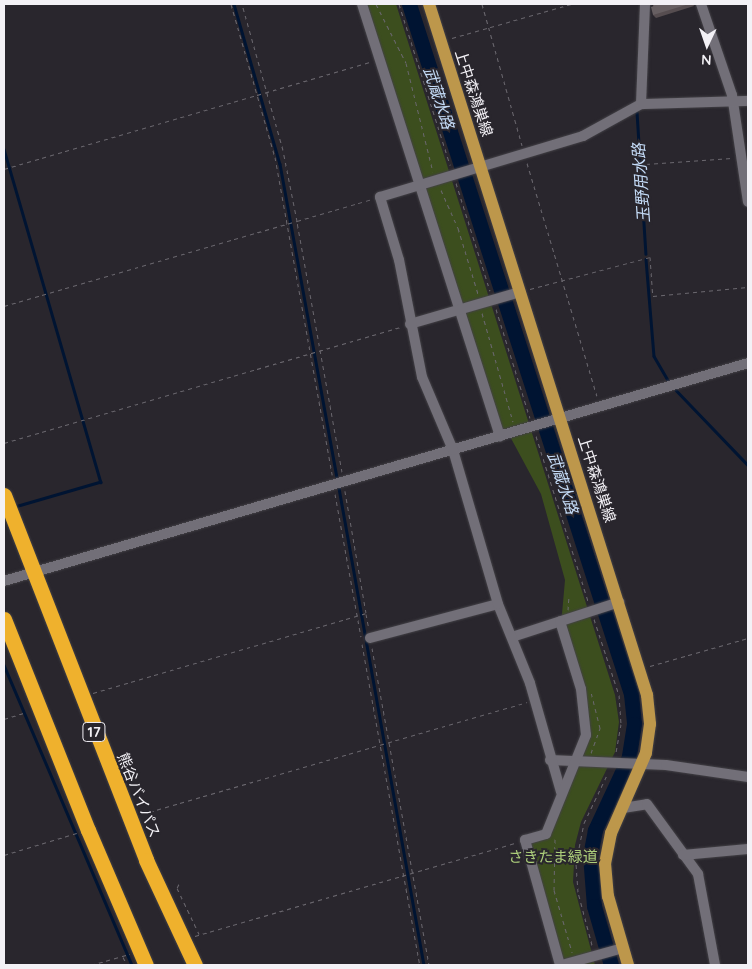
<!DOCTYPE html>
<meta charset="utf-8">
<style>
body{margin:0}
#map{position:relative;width:752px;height:969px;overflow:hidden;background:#29262d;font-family:Quicksand,"Noto Sans JP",sans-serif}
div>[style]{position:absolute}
.green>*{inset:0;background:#3c4e1e}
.stream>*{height:2.5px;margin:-1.25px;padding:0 1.25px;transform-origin:1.25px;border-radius:1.25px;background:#001432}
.river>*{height:15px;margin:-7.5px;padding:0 7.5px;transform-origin:7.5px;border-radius:7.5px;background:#001432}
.path>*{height:1px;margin-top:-0.5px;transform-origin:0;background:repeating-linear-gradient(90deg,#6a676e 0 4px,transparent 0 8px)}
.roads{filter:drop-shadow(0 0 1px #434146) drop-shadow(0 0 1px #434146)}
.minor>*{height:10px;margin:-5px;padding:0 5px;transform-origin:5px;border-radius:5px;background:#726f78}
.major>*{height:12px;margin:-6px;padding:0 6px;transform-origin:6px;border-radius:6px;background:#bd974b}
.highway>*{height:15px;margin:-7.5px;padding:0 7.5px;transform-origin:7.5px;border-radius:7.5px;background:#efb12d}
.wall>*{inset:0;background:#564d50}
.building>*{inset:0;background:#675f62}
span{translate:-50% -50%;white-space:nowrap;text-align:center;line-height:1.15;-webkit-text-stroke:4px #29262d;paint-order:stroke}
.shield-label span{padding:1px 4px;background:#29262d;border:1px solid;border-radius:4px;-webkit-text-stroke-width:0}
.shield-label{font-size:14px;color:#f3f1f6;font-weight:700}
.street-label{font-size:15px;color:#f3f1f6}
.park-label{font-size:15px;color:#adcf7b}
.water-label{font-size:16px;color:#c4dbf7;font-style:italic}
.frame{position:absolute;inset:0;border:5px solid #f3f1f6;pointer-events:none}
.north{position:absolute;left:682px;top:20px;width:50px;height:50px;-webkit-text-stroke:4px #29262d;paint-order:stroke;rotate:183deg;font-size:14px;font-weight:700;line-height:20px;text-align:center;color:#f3f1f6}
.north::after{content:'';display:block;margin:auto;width:18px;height:22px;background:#f3f1f6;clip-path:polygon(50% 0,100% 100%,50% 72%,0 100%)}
</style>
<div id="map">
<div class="green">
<div style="clip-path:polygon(367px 4px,396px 4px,615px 695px,619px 722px,615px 752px,581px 822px,575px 845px,573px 882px,595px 965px,563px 965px,528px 841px,549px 835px,588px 734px,562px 614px,565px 580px,541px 494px,507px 431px,502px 432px)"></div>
</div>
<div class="stream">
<div style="left:234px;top:4px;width:166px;rotate:74deg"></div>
<div style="left:280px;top:164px;width:320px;rotate:79.7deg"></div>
<div style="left:637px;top:112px;width:142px;rotate:86.4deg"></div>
<div style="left:4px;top:149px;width:347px;rotate:73.8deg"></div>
<div style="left:101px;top:482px;width:90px;rotate:163.8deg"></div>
<div style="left:646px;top:259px;width:97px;rotate:85.3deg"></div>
<div style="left:654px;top:356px;width:30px;rotate:60deg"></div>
<div style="left:676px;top:390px;width:104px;rotate:46.2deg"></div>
<div style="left:339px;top:488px;width:485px;rotate:79.9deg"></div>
<div style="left:4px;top:665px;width:326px;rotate:66.9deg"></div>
</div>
<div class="river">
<div style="left:409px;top:4px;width:725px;rotate:72.16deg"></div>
<div style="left:631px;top:694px;width:30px;rotate:84deg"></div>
<div style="left:634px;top:724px;width:33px;rotate:99deg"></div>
<div style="left:629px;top:757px;width:81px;rotate:115deg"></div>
<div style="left:595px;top:830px;width:25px;rotate:101deg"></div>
<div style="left:590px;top:855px;width:51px;rotate:85.5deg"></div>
<div style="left:594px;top:906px;width:61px;rotate:73.9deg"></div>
</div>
<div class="path">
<div style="left:231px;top:4px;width:159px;rotate:74deg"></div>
<div style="left:275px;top:157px;width:323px;rotate:79.8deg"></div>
<div style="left:376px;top:4px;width:66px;rotate:63deg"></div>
<div style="left:406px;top:63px;width:112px;rotate:76.1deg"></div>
<div style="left:399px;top:4px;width:169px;rotate:72.4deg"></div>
<div style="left:482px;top:4px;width:147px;rotate:74.2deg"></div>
<div style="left:452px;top:38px;width:124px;rotate:-15.9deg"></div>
<div style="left:527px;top:163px;width:243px;rotate:73.3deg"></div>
<div style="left:646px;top:164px;width:86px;rotate:-4deg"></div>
<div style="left:4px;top:169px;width:382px;rotate:-16.3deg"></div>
<div style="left:456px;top:183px;width:113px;rotate:72.5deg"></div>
<div style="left:441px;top:190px;width:42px;rotate:65.9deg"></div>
<div style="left:458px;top:228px;width:69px;rotate:73.1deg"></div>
<div style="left:530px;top:289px;width:124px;rotate:-14.9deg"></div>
<div style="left:650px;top:257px;width:39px;rotate:86deg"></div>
<div style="left:653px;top:296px;width:95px;rotate:-5.4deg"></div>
<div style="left:4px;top:306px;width:305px;rotate:-16.2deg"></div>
<div style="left:297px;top:221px;width:72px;rotate:-101.2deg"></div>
<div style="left:283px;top:150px;width:152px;rotate:-105.7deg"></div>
<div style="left:496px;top:309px;width:114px;rotate:72.7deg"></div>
<div style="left:482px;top:313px;width:113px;rotate:74.1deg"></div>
<div style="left:536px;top:436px;width:173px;rotate:72.5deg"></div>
<div style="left:4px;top:443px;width:414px;rotate:-16.3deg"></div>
<div style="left:342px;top:472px;width:255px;rotate:-100.2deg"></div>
<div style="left:297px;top:221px;width:78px;rotate:-16.3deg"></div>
<div style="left:335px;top:494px;width:145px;rotate:79.7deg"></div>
<div style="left:568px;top:610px;width:14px;rotate:-86deg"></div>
<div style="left:366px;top:614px;width:15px;rotate:79deg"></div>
<div style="left:594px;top:619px;width:80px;rotate:71.8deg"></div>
<div style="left:619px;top:695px;width:29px;rotate:86deg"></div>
<div style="left:621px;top:724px;width:29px;rotate:100deg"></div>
<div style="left:362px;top:644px;width:326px;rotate:79.8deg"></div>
<div style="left:372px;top:648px;width:322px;rotate:79.8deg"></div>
<div style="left:650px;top:666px;width:102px;rotate:-15.9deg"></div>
<div style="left:93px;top:693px;width:284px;rotate:-16.3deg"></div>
<div style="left:366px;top:613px;width:124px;rotate:-99.8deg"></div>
<div style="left:4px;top:719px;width:24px;rotate:-17deg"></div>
<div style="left:591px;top:753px;width:27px;rotate:-70deg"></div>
<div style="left:600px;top:728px;width:36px;rotate:-104deg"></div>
<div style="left:142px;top:814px;width:401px;rotate:-16.2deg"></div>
<div style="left:555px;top:839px;width:51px;rotate:91.1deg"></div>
<div style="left:554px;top:890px;width:65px;rotate:73.8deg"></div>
<div style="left:4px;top:855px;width:76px;rotate:-16.8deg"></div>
<div style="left:179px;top:884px;width:4px;rotate:117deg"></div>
<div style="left:177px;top:888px;width:51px;rotate:64.4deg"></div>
<div style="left:195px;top:936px;width:334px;rotate:-16.2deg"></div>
<div style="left:592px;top:945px;width:55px;rotate:-104.8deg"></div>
<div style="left:578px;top:892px;width:29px;rotate:-94deg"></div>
<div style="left:576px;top:863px;width:41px;rotate:-78.7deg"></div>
<div style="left:584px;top:823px;width:55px;rotate:-64.4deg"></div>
<div style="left:123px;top:957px;width:9px;rotate:63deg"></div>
<div style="left:91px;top:965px;width:40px;rotate:-16deg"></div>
</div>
<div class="roads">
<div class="minor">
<div style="left:362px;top:4px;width:454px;rotate:72.3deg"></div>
<div style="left:701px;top:4px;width:96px;rotate:71.2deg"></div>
<div style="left:732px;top:95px;width:108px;rotate:81.5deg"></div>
<div style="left:641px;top:104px;width:100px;rotate:-87.7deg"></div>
<div style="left:410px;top:324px;width:115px;rotate:-16.2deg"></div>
<div style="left:4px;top:581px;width:775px;rotate:-16.33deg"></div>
<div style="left:512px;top:637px;width:113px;rotate:-18.1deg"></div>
<div style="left:370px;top:638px;width:132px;rotate:-14.9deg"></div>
<div style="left:550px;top:760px;width:116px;rotate:2.5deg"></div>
<div style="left:666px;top:765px;width:83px;rotate:8.3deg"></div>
<div style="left:561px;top:792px;width:113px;rotate:-105.9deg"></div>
<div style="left:530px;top:683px;width:85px;rotate:-112.1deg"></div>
<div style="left:498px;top:604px;width:160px;rotate:-106.3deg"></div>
<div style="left:453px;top:450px;width:79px;rotate:-113deg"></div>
<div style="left:422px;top:377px;width:119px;rotate:-101.1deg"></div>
<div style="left:399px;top:260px;width:66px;rotate:-106.8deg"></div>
<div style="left:380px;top:197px;width:212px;rotate:-16.7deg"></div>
<div style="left:583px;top:136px;width:66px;rotate:-28.9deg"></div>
<div style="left:641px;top:104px;width:107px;rotate:-1.6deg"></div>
<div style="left:623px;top:808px;width:24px;rotate:-9deg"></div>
<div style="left:647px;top:804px;width:87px;rotate:53.9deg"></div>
<div style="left:698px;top:874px;width:93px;rotate:79.4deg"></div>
<div style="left:683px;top:855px;width:65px;rotate:-5.3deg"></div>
<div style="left:560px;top:965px;width:130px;rotate:-105.6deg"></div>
<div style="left:525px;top:840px;width:22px;rotate:-16deg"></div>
<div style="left:546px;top:834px;width:107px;rotate:-68deg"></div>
<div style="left:586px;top:735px;width:46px;rotate:-96.2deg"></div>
<div style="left:581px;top:689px;width:71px;rotate:-107.2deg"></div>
<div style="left:562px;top:965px;width:63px;rotate:-15.6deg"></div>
</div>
<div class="major">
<div style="left:429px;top:4px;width:725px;rotate:72.49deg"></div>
<div style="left:647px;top:695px;width:29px;rotate:84deg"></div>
<div style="left:650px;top:724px;width:29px;rotate:98deg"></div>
<div style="left:646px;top:753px;width:87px;rotate:113.6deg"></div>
<div style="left:611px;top:833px;width:31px;rotate:101deg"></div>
<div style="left:605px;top:863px;width:33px;rotate:85deg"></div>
<div style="left:608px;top:896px;width:72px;rotate:73.8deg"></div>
</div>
<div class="highway">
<div style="left:4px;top:495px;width:392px;rotate:68.7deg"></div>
<div style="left:146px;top:860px;width:116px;rotate:65deg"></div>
<div style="left:4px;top:619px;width:227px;rotate:68.3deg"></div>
<div style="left:88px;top:830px;width:147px;rotate:66.8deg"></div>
</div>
</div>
<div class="wall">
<div style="clip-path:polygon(653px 4px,693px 4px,694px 6px,656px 18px,653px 15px)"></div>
</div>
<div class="building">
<div style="clip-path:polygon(653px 4px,689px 4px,653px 15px,651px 7px,654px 6px)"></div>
</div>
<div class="shield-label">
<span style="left:94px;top:732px">17</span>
</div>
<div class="street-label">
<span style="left:474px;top:93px;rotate:72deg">上中森鴻巣線</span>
<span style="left:597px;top:479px;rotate:72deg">上中森鴻巣線</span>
<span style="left:139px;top:795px;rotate:68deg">熊谷バイパス</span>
</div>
<div class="park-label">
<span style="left:553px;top:857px">さきたま緑道</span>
</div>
<div class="water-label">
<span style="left:439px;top:98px;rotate:72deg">武蔵水路</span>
<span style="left:641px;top:183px;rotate:-94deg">玉野用水路</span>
<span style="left:563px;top:483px;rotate:72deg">武蔵水路</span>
</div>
<div class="frame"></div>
<div class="north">N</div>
</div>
